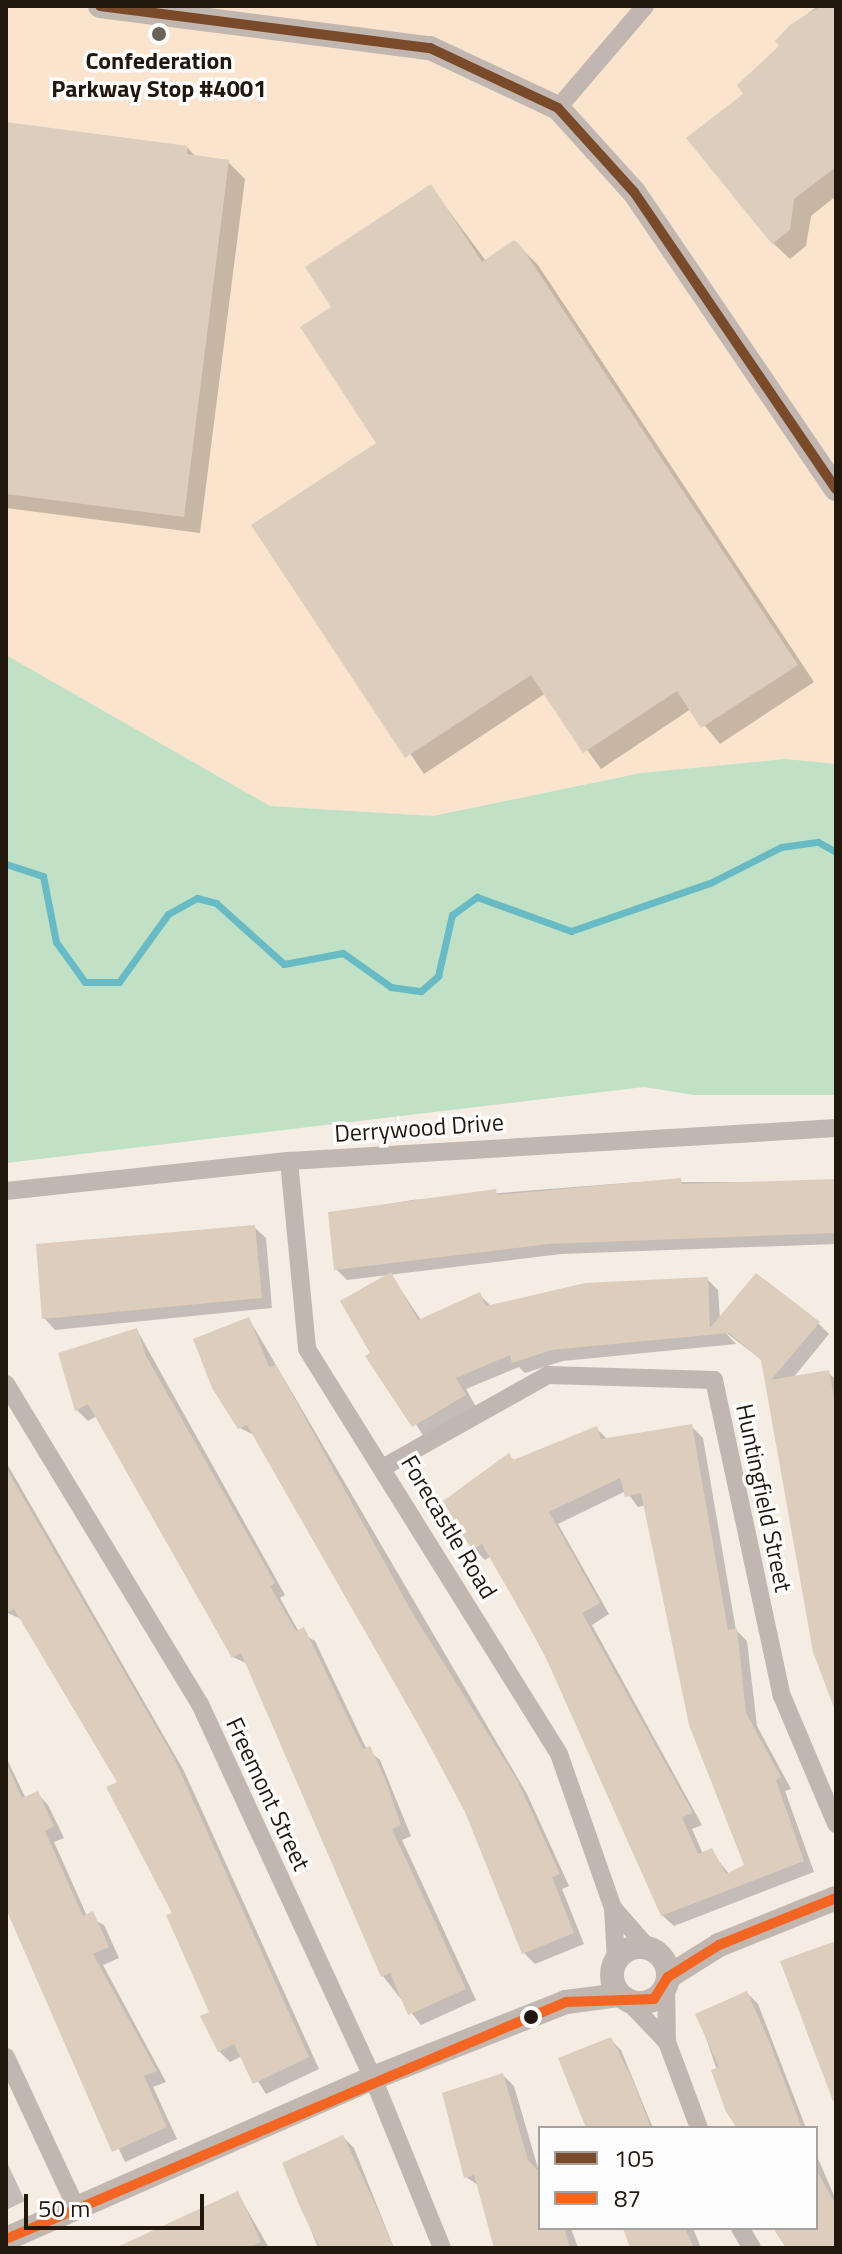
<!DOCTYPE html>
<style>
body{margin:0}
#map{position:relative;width:842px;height:2254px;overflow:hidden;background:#f5ece4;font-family:"Titillium Web",sans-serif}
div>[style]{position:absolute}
.built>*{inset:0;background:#fae4ce}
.green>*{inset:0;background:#c0e1c5}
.shadow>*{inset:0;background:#0003}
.stream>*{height:7px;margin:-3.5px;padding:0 3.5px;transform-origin:3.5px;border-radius:3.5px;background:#68bac4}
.building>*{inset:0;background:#dccdbd}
.minor>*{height:18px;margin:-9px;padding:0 9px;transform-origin:9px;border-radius:9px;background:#c2b7b0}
.tertiary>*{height:24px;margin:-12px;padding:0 12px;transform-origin:12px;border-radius:12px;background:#c2b7b0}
.tertiary>.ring{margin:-12px;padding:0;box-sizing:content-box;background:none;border:24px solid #c2b7b0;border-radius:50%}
.bus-1>*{height:10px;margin:-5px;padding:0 5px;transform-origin:5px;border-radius:5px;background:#7a4b2a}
.bus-2>*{height:10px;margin:-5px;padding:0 5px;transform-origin:5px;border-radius:5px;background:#f26522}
.dots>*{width:22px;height:22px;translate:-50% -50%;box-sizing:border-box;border:4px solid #fdfdfd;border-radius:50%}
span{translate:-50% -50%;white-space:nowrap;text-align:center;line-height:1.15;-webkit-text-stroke:7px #fdfdfd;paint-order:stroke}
.poi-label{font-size:24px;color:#21170d;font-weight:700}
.street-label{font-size:24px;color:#21170d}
.frame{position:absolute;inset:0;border:8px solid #21170d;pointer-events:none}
.legend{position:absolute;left:538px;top:2126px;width:280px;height:104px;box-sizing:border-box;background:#fdfdfd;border:2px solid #a5a19d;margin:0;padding:10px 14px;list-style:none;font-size:24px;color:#21170d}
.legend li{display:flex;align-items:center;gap:16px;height:40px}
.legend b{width:40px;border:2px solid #a5a19d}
.scale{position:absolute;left:24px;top:2194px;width:180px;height:36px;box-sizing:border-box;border:4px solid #21170d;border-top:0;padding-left:10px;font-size:24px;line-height:28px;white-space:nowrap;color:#21170d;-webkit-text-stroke:6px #fdfdfd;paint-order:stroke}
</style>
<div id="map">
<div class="built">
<div style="clip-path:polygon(6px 6px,836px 6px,836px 764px,786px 759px,641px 773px,433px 816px,270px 806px,6px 655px)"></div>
</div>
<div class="green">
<div style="clip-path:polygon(6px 655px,270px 806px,433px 816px,641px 773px,786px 759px,836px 764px,836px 1095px,694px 1095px,644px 1087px,6px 1163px)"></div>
</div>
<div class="shadow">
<div style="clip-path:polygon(818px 6px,836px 6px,836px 196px,811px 216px,806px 246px,790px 259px,773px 243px,782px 46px,791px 26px)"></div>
<div style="clip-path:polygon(6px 124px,187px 147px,197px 158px,228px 162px,245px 179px,200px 533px,6px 508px)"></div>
<div style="clip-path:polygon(431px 187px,486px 261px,520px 247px,538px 265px,814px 682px,720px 744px,691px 709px,601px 769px,546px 693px,424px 774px,254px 525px,379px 444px,334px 308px)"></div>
<div style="clip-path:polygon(638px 1182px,836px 1182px,836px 1244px,561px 1254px,347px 1280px,336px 1269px,331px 1214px,412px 1200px)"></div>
<div style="clip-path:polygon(254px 1227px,266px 1238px,272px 1308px,55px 1330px,44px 1318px)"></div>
<div style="clip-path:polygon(391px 1275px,421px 1320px,480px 1295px,491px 1306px,707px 1279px,718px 1290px,720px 1320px,818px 1323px,829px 1334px,793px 1378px,828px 1372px,836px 1380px,836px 1711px,763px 1361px,724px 1331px,736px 1344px,563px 1361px,525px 1373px,519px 1367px,466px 1389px,476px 1407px,424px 1437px,372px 1354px)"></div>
<div style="clip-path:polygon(249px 1319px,527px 1794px,569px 1886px,562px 1889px,584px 1944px,535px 1964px,524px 1953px,467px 1811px,256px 1436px,240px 1428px)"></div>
<div style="clip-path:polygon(137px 1330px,285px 1595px,280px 1598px,299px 1632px,315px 1641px,367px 1750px,380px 1760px,411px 1836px,402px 1840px,476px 2000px,421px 2025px,383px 1976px,250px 1665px,233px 1657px,97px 1416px,88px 1421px,77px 1410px)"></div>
<div style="clip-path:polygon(evenodd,692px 1427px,703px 1438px,736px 1630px,747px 1641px,757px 1726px,791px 1789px,785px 1791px,814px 1872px,674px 1926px,662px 1915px,589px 1737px,491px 1556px,485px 1560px,474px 1549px,508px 1455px,515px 1461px,596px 1428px,608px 1440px,692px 1427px,626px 1491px,638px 1507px,646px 1505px,747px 1866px,729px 1874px,711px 1851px,703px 1854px,692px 1829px,702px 1825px,592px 1625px,609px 1614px,558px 1524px,626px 1491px)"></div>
<div style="clip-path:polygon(6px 1462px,184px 1771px,319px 2069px,266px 2094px,242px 2056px,230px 2062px,219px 2051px,212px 2013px,120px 1783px,23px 1620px,6px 1612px)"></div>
<div style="clip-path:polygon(6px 1757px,26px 1799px,37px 1793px,48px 1805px,64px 1838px,54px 1842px,87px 1916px,104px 1925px,119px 1958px,103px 1965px,166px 2082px,153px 2087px,177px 2139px,125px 2162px,6px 1908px)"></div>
<div style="clip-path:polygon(747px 1993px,758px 2004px,806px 2128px,737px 2128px,698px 2015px)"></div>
<div style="clip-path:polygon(610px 2039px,621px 2050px,653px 2128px,588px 2128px)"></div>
<div style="clip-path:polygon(503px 2075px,514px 2086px,540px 2175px,540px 2228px,571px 2228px,578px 2248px,496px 2248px,481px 2187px,466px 2177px)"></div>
<div style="clip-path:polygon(343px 2137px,354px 2148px,394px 2248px,318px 2248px,285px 2164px)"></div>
<div style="clip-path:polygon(816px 2154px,836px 2200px,836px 2248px,791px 2248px,776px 2228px,816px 2228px)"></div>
<div style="clip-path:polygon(6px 2160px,25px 2201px,6px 2210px)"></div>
<div style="clip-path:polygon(238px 2194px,269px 2248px,119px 2248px)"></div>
<div style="clip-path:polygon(628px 2228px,693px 2228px,701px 2248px,636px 2248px)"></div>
</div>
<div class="stream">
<div style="left:6px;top:864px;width:39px;rotate:18deg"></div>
<div style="left:43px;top:876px;width:67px;rotate:78.9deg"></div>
<div style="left:56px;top:942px;width:49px;rotate:54.1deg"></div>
<div style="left:85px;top:982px;width:34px"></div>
<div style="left:119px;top:982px;width:84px;rotate:-54.2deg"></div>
<div style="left:168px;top:914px;width:33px;rotate:-29deg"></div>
<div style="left:197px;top:898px;width:20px;rotate:15deg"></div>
<div style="left:216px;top:903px;width:91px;rotate:41.9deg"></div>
<div style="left:284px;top:964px;width:60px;rotate:-10.6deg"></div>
<div style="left:343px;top:953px;width:59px;rotate:35.3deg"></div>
<div style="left:391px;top:987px;width:30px;rotate:8deg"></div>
<div style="left:421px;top:991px;width:23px;rotate:-41deg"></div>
<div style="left:438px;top:976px;width:63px;rotate:-77.1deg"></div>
<div style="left:452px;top:915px;width:31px;rotate:-36deg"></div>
<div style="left:477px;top:897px;width:100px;rotate:19.9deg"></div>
<div style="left:571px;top:931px;width:147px;rotate:-19.1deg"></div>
<div style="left:710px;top:883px;width:80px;rotate:-26.9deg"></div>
<div style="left:781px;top:847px;width:37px;rotate:-8deg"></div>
<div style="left:818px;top:842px;width:21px;rotate:29deg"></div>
</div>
<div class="building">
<div style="clip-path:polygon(821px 6px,836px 6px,836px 167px,794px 199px,790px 230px,772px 244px,686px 138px,743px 94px,737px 85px,779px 46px,775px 41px,790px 25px)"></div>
<div style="clip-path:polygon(6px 122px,188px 146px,187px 154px,229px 160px,184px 517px,6px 494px)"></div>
<div style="clip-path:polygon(431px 184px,482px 262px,514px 240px,521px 246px,798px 665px,701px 728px,677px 691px,583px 753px,531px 675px,405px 758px,251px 525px,376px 443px,300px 327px,331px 307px,305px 267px)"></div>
<div style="clip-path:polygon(681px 1178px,682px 1184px,836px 1179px,836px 1233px,549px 1244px,334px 1270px,328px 1212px,496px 1189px,497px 1195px)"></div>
<div style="clip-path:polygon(255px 1225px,262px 1298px,42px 1319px,36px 1244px)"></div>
<div style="clip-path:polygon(391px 1272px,418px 1320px,480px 1292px,486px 1306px,585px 1283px,708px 1277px,710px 1328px,756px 1273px,820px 1322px,771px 1380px,829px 1370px,836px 1409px,836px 1713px,813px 1652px,761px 1360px,729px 1333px,551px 1350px,512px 1363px,510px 1355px,456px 1378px,466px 1395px,412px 1427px,365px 1356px,370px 1353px,340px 1301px)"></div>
<div style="clip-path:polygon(249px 1317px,269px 1367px,276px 1365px,413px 1614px,517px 1780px,560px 1874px,552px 1877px,574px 1933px,522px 1954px,465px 1812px,418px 1724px,247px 1425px,238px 1429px,212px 1388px,193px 1339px)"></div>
<div style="clip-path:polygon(137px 1328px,146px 1356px,275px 1583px,270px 1586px,296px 1631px,304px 1627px,363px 1749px,370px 1746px,386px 1781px,401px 1825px,392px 1829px,466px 1989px,408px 2015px,390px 1973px,381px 1977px,241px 1653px,232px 1658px,88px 1404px,75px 1411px,58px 1353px)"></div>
<div style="clip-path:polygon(evenodd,692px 1424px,728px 1630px,737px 1628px,746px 1713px,781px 1777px,776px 1780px,804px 1861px,661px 1916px,542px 1649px,482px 1544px,472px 1550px,443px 1501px,509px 1453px,513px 1460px,597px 1426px,601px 1439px,692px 1424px,620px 1478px,625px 1497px,641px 1493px,689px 1725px,744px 1865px,726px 1874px,712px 1848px,698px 1854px,682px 1817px,693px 1813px,582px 1613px,600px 1603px,549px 1512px,620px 1478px)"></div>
<div style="clip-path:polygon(6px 1468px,174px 1758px,309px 2057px,253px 2084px,234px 2044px,218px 2052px,200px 2016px,209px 2012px,166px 1915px,172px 1913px,106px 1787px,117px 1782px,14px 1609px,6px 1613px)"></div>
<div style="clip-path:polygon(6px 1762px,22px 1798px,38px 1791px,54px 1826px,45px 1831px,83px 1916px,93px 1911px,109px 1947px,93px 1954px,157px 2071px,144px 2076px,167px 2127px,112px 2152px,6px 1909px)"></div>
<div style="clip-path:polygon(836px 1941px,836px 2101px,833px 2101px,780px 1961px)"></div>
<div style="clip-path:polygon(747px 1991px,769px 2041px,802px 2128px,737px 2128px,726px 2112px,711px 2070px,719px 2067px,695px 2014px)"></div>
<div style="clip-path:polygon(611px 2037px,635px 2085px,651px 2128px,586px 2128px,558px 2058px)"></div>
<div style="clip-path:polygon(503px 2073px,528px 2160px,540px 2173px,540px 2228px,564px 2228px,570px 2248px,494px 2248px,474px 2175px,464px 2178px,442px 2093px)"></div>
<div style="clip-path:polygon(343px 2135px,375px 2204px,394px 2248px,320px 2248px,300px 2207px,282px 2163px)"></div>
<div style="clip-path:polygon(816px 2169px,836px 2205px,836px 2248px,786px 2248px,773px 2228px,816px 2228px)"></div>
<div style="clip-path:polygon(238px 2191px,261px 2242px,248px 2248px,115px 2248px)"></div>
<div style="clip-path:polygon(623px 2228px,685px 2228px,694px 2248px,630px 2248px)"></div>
</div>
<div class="minor">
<div style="left:558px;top:108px;width:134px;rotate:-49.5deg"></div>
<div style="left:289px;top:1161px;width:189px;rotate:84.5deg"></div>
<div style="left:307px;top:1349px;width:477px;rotate:58.1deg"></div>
<div style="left:559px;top:1754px;width:163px;rotate:70.7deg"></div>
<div style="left:613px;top:1908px;width:52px;rotate:86.7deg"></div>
<div style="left:6px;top:1191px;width:285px;rotate:-6.1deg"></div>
<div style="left:289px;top:1161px;width:548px;rotate:-3.45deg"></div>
<div style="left:6px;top:1384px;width:374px;rotate:58.8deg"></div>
<div style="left:200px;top:1704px;width:412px;rotate:65.2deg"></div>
<div style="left:373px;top:2078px;width:183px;rotate:67.9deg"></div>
<div style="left:384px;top:1467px;width:188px;rotate:-29.3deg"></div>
<div style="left:548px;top:1375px;width:166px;rotate:1.7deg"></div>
<div style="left:714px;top:1380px;width:323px;rotate:77.9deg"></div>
<div style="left:782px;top:1696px;width:139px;rotate:67.1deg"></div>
<div style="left:613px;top:1908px;width:53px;rotate:48.8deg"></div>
<div style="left:666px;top:1986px;width:56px;rotate:89deg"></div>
<div style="left:667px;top:2042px;width:92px;rotate:69.6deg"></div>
<div style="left:627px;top:2000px;width:58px;rotate:46.4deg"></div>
<div style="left:6px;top:2057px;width:166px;rotate:65deg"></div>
<div style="left:740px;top:2228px;width:23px;rotate:59deg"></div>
</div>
<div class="tertiary">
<div style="left:100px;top:6px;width:333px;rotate:7.3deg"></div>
<div style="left:430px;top:48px;width:141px;rotate:25.1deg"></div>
<div style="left:558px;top:108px;width:113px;rotate:47.9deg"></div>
<div style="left:634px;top:192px;width:359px;rotate:55.8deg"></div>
<div class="ring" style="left:612px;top:1947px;width:32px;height:32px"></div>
<div style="left:668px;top:1977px;width:60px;rotate:-32.1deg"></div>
<div style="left:719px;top:1945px;width:126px;rotate:-21.9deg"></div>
<div style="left:6px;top:2239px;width:401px;rotate:-23.7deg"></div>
<div style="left:373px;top:2078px;width:207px;rotate:-21.5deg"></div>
<div style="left:566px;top:2002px;width:53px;rotate:-7.5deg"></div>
</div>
<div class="bus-1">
<div style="left:100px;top:6px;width:333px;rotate:7.3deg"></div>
<div style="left:430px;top:48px;width:141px;rotate:25.1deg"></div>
<div style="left:558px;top:108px;width:113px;rotate:47.9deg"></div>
<div style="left:634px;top:192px;width:359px;rotate:55.8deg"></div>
</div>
<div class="bus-2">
<div style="left:6px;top:2239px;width:608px;rotate:-22.94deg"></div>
<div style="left:566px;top:2002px;width:88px;rotate:-2deg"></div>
<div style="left:654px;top:1999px;width:26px;rotate:-58deg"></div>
<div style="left:668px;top:1977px;width:60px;rotate:-32.1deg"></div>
<div style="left:719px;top:1945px;width:126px;rotate:-21.9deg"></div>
</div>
<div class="dots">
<div style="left:159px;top:34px;background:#6b6258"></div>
<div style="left:531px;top:2017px;background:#21170d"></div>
</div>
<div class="poi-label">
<span style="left:159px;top:75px">Confederation<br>Parkway Stop #4001</span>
</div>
<div class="street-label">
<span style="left:419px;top:1128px;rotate:-4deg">Derrywood Drive</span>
<span style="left:764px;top:1498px;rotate:78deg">Huntingfield Street</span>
<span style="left:449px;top:1527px;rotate:59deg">Forecastle Road</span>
<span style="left:268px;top:1794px;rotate:65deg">Freemont Street</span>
</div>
<div class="frame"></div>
<ul class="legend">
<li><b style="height:10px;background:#7a4b2a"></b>105</li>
<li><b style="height:10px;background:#f26522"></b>87</li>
</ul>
<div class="scale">50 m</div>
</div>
